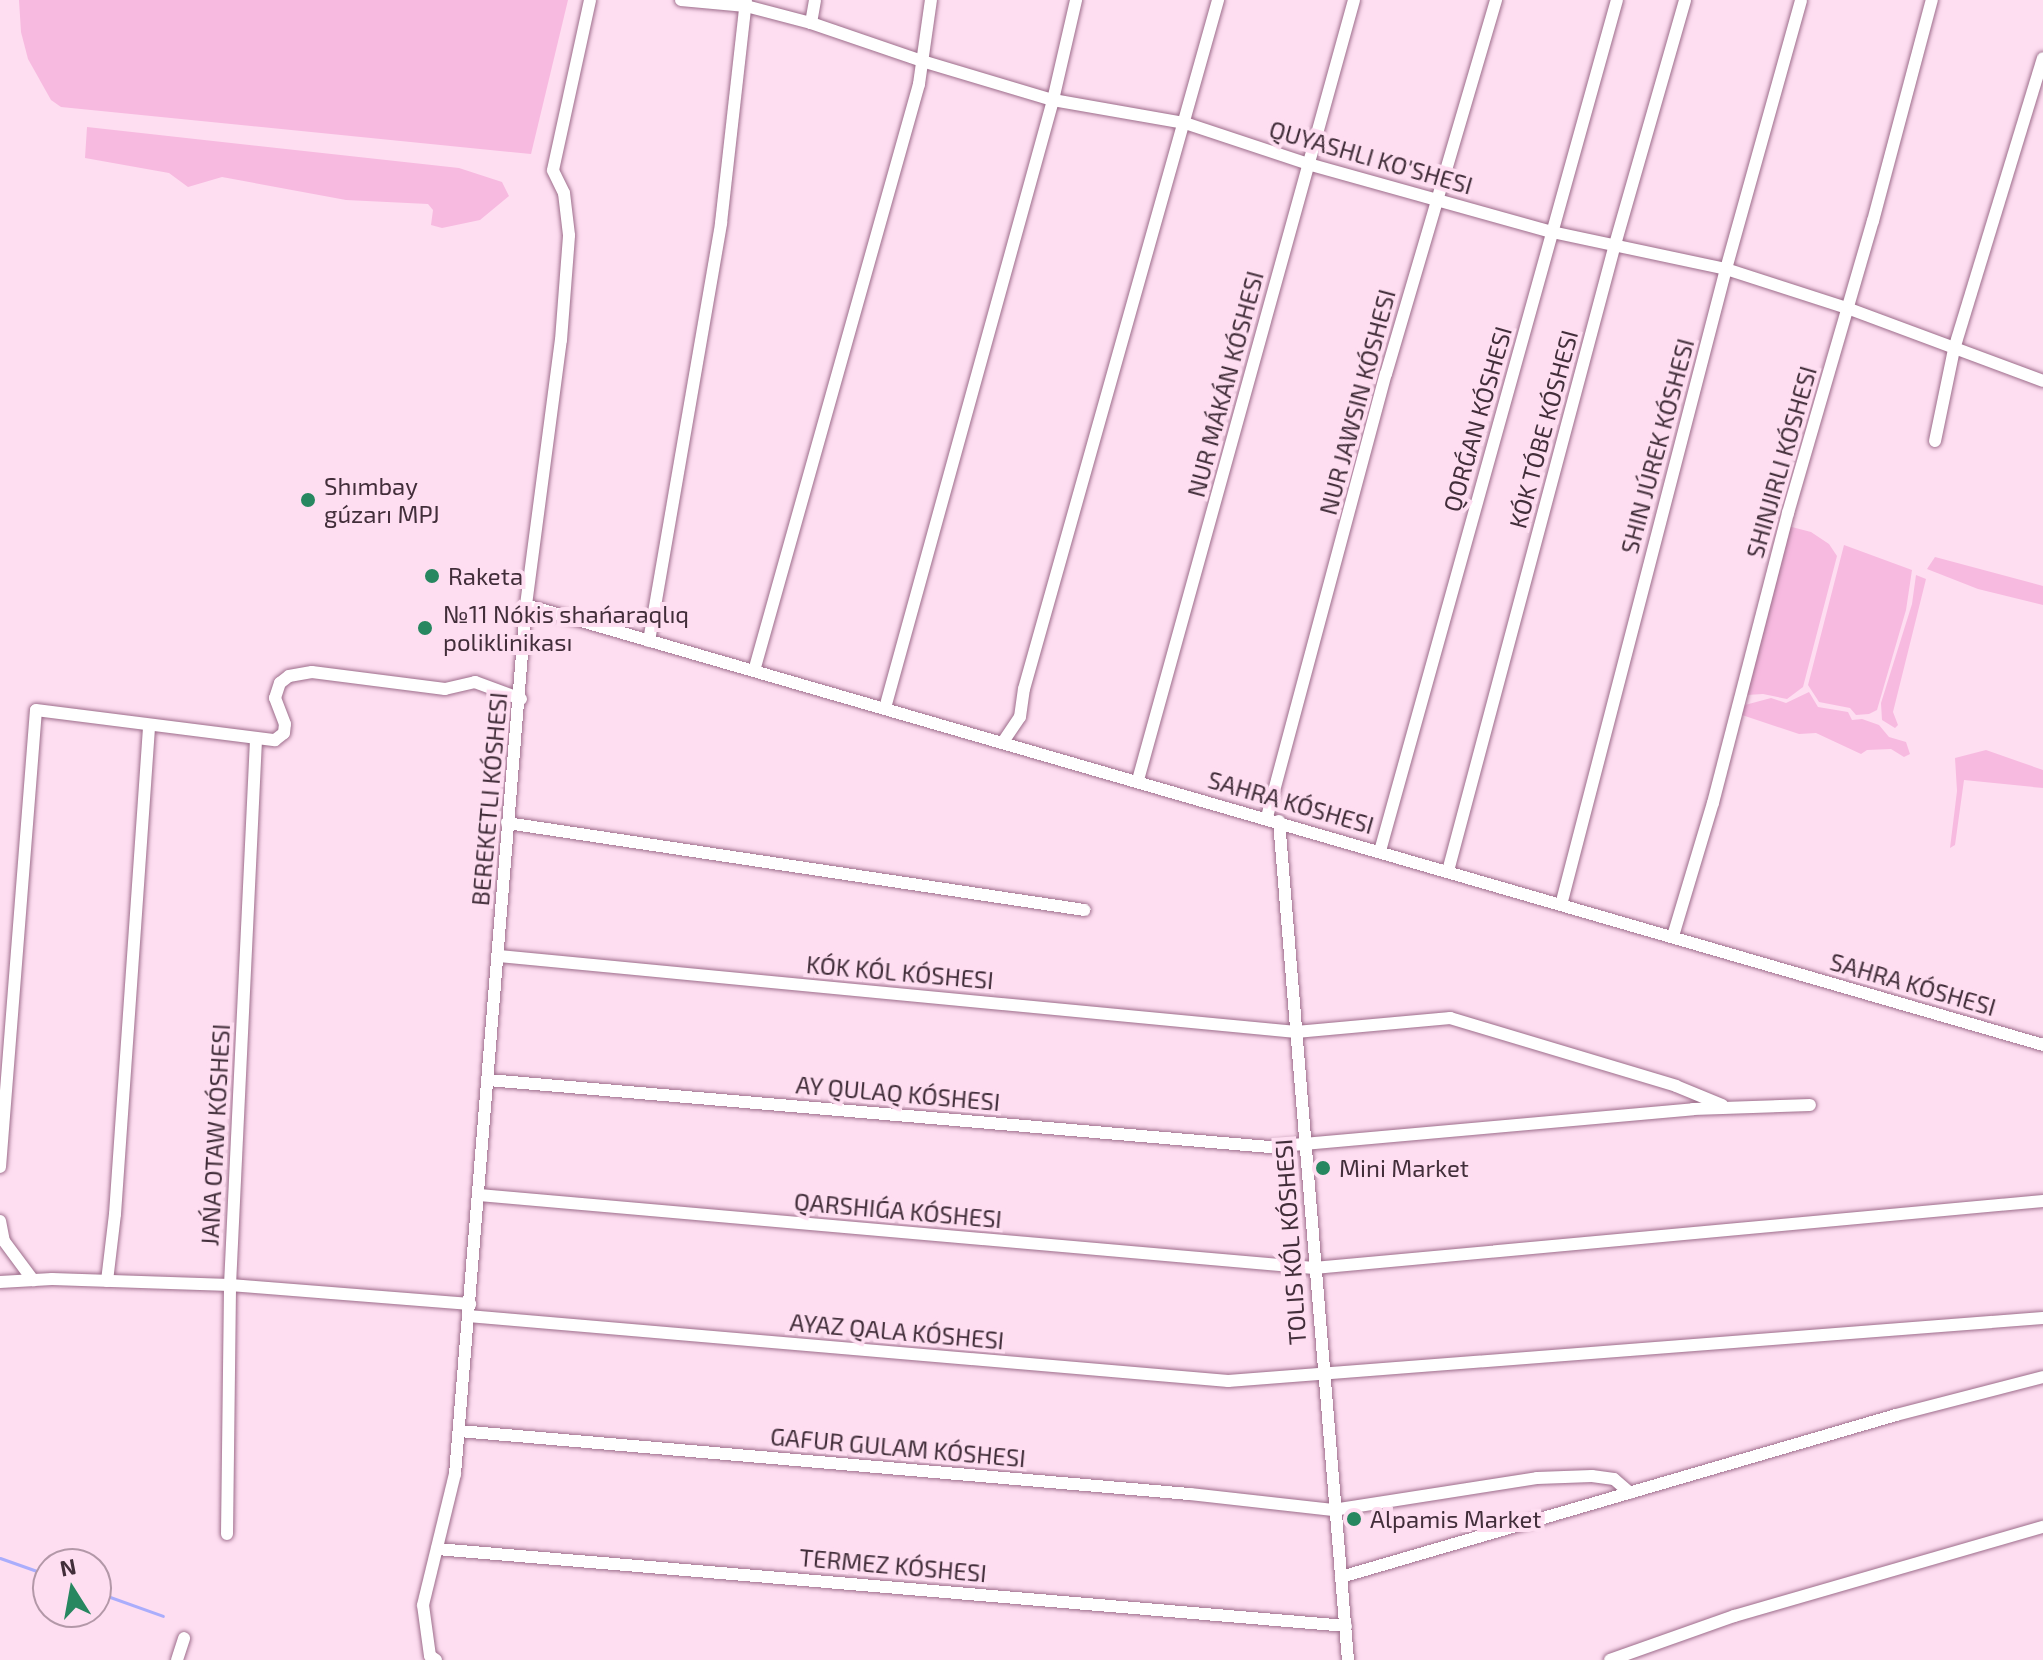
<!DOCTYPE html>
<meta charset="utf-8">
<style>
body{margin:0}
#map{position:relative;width:2043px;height:1660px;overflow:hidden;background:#fedef1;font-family:"Exo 2",sans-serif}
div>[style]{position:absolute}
.green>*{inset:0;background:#f7bae0}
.stream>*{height:3px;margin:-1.5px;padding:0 1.5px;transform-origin:1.5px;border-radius:1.5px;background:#aaadfc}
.roads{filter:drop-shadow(0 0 2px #9d6d8b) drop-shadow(0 0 2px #9d6d8b)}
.minor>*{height:12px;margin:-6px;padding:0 6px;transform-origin:6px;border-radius:6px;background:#fff}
.dots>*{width:22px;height:22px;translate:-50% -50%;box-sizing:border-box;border:4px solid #fedef1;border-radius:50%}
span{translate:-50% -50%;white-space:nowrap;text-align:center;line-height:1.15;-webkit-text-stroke:8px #fedef1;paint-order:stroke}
.street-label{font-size:24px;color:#422e3a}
.poi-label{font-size:24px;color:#422e3a}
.left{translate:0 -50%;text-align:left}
.north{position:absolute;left:32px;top:1548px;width:80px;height:80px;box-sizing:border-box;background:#fedef1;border:2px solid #b398a8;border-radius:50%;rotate:349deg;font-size:22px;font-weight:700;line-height:32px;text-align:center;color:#422e3a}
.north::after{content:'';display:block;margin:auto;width:28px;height:36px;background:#278760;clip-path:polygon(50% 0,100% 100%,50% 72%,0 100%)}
</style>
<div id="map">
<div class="green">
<div style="clip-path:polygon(19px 0,568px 0,531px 154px,61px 107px,51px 100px,28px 59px,21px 32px)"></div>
<div style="clip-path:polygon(87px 127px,459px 168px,502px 182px,509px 196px,480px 220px,442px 228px,431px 225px,433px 210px,428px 204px,346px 200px,222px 177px,188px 187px,169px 173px,85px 158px)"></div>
<div style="clip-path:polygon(1788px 526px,1811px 532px,1829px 544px,1837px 556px,1803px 687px,1787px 699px,1763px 694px,1747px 695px)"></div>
<div style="clip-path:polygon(1844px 545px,1912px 570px,1906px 610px,1877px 710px,1869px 714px,1856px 715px,1850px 708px,1819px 702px,1808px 685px)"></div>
<div style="clip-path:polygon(1935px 557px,2043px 586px,2043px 605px,1978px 589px,1927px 569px)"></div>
<div style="clip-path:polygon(1916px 575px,1926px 579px,1893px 712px,1898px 725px,1895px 728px,1882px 720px,1881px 703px,1912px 604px)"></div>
<div style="clip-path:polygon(1809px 692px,1818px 707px,1848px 712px,1852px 720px,1862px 719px,1879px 725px,1889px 737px,1906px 742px,1910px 754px,1904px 757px,1891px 749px,1867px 750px,1861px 754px,1816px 733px,1799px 734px,1739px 714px,1745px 705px,1771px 698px,1786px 703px)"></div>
<div style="clip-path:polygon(1986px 750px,2043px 770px,2043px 788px,1964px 780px,1955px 845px,1950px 848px,1957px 791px,1955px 758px)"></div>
</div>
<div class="stream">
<div style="left:0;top:1558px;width:51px;rotate:19.5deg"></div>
<div style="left:96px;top:1592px;width:71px;rotate:19.7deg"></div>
</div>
<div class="roads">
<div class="minor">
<div style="left:681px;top:0;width:65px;rotate:5.3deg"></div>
<div style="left:746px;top:6px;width:67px;rotate:14.7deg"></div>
<div style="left:811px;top:23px;width:117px;rotate:18.9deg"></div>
<div style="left:922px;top:61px;width:137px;rotate:16.6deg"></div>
<div style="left:1053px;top:100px;width:134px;rotate:9.9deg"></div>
<div style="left:1185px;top:123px;width:130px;rotate:18.4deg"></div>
<div style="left:1308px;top:164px;width:253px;rotate:15.6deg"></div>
<div style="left:1552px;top:232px;width:178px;rotate:12deg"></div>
<div style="left:1726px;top:269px;width:127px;rotate:17.9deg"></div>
<div style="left:1847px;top:308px;width:209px;rotate:20.4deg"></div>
<div style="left:811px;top:23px;width:23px;rotate:-80deg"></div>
<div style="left:1935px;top:441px;width:94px;rotate:-78.3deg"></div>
<div style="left:1954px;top:349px;width:304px;rotate:-73deg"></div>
<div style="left:526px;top:605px;width:1580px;rotate:16.17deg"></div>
<div style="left:649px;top:641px;width:424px;rotate:-80.2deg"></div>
<div style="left:721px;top:223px;width:224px;rotate:-83.6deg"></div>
<div style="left:754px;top:671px;width:610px;rotate:-74.3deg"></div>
<div style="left:919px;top:84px;width:85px;rotate:-81.9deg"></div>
<div style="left:885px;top:708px;width:631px;rotate:-74.55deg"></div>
<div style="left:1053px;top:100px;width:103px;rotate:-77deg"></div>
<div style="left:1003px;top:742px;width:30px;rotate:-56deg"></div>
<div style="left:1020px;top:717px;width:28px;rotate:-82deg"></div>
<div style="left:1024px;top:689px;width:716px;rotate:-74.27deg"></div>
<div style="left:1138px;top:780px;width:809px;rotate:-74.52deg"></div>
<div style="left:1267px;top:817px;width:459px;rotate:-75deg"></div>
<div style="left:1386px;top:374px;width:390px;rotate:-73.6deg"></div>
<div style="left:1279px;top:821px;width:842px;rotate:85.3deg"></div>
<div style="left:507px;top:823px;width:584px;rotate:8.57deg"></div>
<div style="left:1380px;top:851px;width:883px;rotate:-74.44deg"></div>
<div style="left:1448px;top:871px;width:645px;rotate:-75.08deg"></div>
<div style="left:1614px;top:248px;width:258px;rotate:-74deg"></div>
<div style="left:1561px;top:905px;width:657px;rotate:-75.46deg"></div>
<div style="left:1726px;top:269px;width:279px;rotate:-74.4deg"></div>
<div style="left:1673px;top:936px;width:139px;rotate:-73.3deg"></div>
<div style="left:1713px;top:803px;width:300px;rotate:-75.5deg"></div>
<div style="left:1788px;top:513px;width:304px;rotate:-73.8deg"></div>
<div style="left:1873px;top:221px;width:229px;rotate:-75.1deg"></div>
<div style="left:499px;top:956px;width:801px;rotate:5.45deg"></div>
<div style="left:1296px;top:1032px;width:155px;rotate:-5.2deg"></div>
<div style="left:1450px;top:1018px;width:236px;rotate:16.7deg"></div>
<div style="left:1676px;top:1086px;width:50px;rotate:22.4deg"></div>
<div style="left:488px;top:1080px;width:785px;rotate:4.9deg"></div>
<div style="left:1270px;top:1147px;width:425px;rotate:-5.1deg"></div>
<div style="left:1693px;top:1109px;width:117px;rotate:-2deg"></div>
<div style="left:0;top:1167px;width:458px;rotate:-85.5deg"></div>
<div style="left:36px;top:710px;width:241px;rotate:7.2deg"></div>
<div style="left:275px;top:740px;width:11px;rotate:-38deg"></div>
<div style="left:284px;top:733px;width:9px;rotate:-84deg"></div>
<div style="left:285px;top:724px;width:28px;rotate:-111deg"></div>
<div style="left:275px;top:698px;width:16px;rotate:-72deg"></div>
<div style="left:280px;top:683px;width:11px;rotate:-38deg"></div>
<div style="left:289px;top:676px;width:23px;rotate:-10deg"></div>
<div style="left:312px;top:672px;width:134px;rotate:7.3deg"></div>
<div style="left:445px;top:689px;width:31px;rotate:-13deg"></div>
<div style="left:475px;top:682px;width:49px;rotate:20.3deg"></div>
<div style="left:479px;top:1195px;width:838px;rotate:5deg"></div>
<div style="left:1314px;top:1268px;width:732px;rotate:-5.25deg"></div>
<div style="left:0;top:1221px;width:20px;rotate:79deg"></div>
<div style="left:4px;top:1241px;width:49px;rotate:53.4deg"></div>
<div style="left:107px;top:1281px;width:67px;rotate:-83.2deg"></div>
<div style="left:115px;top:1214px;width:490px;rotate:-86deg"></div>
<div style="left:0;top:1282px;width:52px;rotate:-3.3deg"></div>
<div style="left:52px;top:1279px;width:178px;rotate:1.9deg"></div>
<div style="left:230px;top:1285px;width:241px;rotate:4.5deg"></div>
<div style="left:468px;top:1316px;width:763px;rotate:4.89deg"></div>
<div style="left:1228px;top:1381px;width:817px;rotate:-4.42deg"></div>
<div style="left:459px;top:1431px;width:734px;rotate:4.93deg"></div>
<div style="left:1190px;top:1494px;width:144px;rotate:6.4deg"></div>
<div style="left:1333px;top:1510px;width:206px;rotate:-8.9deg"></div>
<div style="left:1537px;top:1478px;width:55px;rotate:-2.1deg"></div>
<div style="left:1592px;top:1476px;width:22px;rotate:8deg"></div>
<div style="left:1614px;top:1479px;width:21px;rotate:41deg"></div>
<div style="left:227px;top:1534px;width:249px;rotate:-89.3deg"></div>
<div style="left:230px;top:1285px;width:547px;rotate:-87.27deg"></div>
<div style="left:437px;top:1549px;width:912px;rotate:4.84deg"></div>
<div style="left:1341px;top:1577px;width:578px;rotate:-16.27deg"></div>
<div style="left:1896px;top:1415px;width:152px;rotate:-14.5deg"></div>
<div style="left:177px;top:1660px;width:23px;rotate:-72deg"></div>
<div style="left:436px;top:1660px;width:7px;rotate:-146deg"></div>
<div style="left:430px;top:1656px;width:51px;rotate:-97.8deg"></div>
<div style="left:423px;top:1605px;width:135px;rotate:-76.3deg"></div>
<div style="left:455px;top:1474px;width:872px;rotate:-85.33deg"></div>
<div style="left:526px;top:605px;width:267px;rotate:-82.5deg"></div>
<div style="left:561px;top:340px;width:105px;rotate:-85.6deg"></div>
<div style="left:569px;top:235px;width:42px;rotate:-96.8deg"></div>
<div style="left:564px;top:193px;width:25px;rotate:-116deg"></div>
<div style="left:553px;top:170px;width:174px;rotate:-77.7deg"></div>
<div style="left:1610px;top:1660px;width:132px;rotate:-19.5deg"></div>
<div style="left:1734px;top:1616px;width:322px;rotate:-16.1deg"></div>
</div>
</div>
<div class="dots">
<div style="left:308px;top:500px;background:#278760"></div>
<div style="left:432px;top:576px;background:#278760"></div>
<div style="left:425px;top:628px;background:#278760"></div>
<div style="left:1323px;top:1168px;background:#278760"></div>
<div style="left:1354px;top:1519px;background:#278760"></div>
</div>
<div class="street-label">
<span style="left:1371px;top:157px;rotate:16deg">QUYASHLI KO'SHESI</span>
<span style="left:1225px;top:384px;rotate:-75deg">NUR MÁKÁN KÓSHESI</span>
<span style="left:1357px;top:402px;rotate:-75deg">NUR JAWSIN KÓSHESI</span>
<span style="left:1477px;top:419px;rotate:-74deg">QORǴAN KÓSHESI</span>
<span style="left:1543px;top:429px;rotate:-75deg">KÓK TÓBE KÓSHESI</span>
<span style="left:1657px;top:446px;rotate:-75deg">SHIN JÚREK KÓSHESI</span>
<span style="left:1781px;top:462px;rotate:-74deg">SHINJIRLI KÓSHESI</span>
<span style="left:489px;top:799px;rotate:-85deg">BEREKETLI KÓSHESI</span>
<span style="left:1291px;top:802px;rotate:16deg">SAHRA KÓSHESI</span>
<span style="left:900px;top:972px;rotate:5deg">KÓK KÓL KÓSHESI</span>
<span style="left:1913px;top:984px;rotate:16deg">SAHRA KÓSHESI</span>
<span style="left:898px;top:1093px;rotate:5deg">AY QULAQ KÓSHESI</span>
<span style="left:215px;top:1135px;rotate:-87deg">JAŃA OTAW KÓSHESI</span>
<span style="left:898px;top:1210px;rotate:5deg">QARSHIǴA KÓSHESI</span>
<span style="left:1290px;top:1242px;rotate:-94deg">TOLIS KÓL KÓSHESI</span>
<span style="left:897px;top:1331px;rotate:5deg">AYAZ QALA KÓSHESI</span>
<span style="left:898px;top:1447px;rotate:5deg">GAFUR GULAM KÓSHESI</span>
<span style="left:893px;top:1565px;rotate:5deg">TERMEZ KÓSHESI</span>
</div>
<div class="poi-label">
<span class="left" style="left:324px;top:500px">Shımbay<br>gúzarı MPJ</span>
<span class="left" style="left:448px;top:576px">Raketa</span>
<span class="left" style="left:443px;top:628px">№11 Nókis shańaraqlıq<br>poliklinikası</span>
<span class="left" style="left:1339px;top:1168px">Mini Market</span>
<span class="left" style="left:1370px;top:1519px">Alpamis Market</span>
</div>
<div class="north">N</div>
</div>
